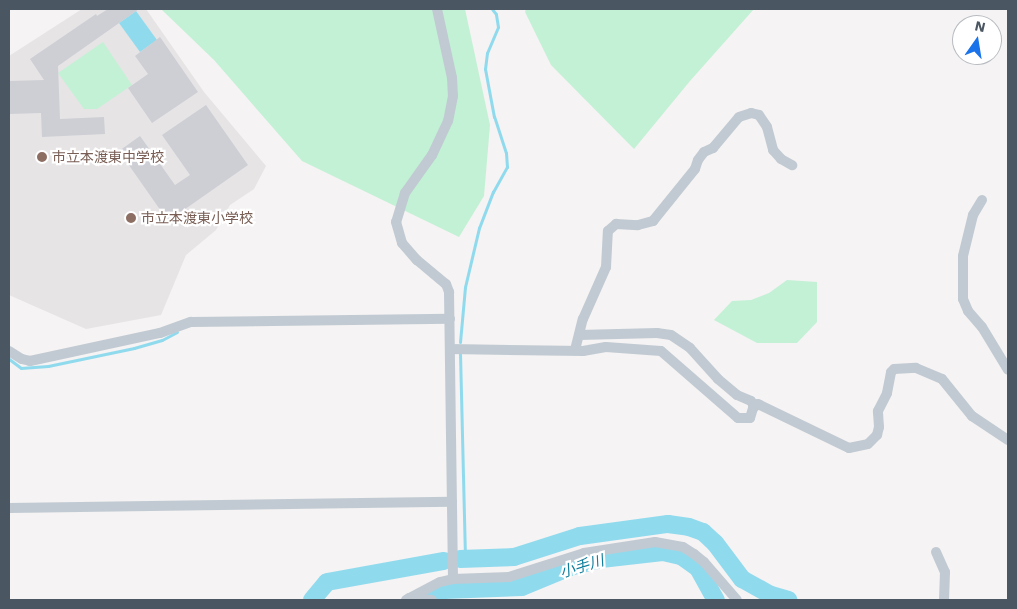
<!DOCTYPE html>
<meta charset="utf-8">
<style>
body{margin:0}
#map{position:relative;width:1017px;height:609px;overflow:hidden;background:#f5f3f3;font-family:"Work Sans","Noto Sans JP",sans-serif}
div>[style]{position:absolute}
.education>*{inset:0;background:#e6e4e5}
.green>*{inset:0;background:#c3f1d5}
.water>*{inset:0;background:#90daee}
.stream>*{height:3px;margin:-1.5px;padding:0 1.5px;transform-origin:1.5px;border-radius:1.5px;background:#90daee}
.river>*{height:18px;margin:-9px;padding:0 9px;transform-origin:9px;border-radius:9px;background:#90daee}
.building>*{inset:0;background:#cdcfd5}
.street>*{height:10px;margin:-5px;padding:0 5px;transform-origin:5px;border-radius:5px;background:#c1cad2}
.dots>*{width:14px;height:14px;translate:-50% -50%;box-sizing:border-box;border:2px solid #fff;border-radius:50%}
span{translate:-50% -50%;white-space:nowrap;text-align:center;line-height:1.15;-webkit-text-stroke:4.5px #fff;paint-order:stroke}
.education-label{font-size:14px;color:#785e54}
.left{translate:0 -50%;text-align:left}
.water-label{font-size:15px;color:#0c7c9b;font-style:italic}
.frame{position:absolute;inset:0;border:10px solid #4a5661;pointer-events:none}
.north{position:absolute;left:952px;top:15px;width:50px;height:50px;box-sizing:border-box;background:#fff;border:1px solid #b7bbc0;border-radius:50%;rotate:13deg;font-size:14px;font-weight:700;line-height:20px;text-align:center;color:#4a5661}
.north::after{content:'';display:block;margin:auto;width:18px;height:22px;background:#1a73e8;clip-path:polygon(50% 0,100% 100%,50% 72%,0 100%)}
</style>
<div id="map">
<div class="education">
<div style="clip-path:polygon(82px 9px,146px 9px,204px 92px,266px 166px,254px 189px,230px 205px,216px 230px,186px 255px,161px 315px,86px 329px,9px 295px,9px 56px)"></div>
</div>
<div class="green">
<div style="clip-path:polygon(161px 9px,465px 9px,490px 125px,484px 196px,459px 237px,302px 161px,214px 60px)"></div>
<div style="clip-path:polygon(526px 9px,754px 9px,690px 81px,634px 149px,551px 65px,525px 12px)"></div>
<div style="clip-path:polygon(103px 42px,132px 85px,97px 109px,84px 109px,58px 73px)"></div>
<div style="clip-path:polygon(787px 280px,817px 282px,817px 322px,797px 343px,757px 343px,714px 320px,732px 301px,751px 300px,769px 293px)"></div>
</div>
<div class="water">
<div style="clip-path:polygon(136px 11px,157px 40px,140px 52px,119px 23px)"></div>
</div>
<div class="stream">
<div style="left:460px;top:342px;width:55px;rotate:-84.8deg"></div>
<div style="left:465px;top:287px;width:61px;rotate:-76.7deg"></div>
<div style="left:479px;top:228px;width:39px;rotate:-69deg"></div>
<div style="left:493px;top:192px;width:29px;rotate:-61deg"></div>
<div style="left:507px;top:167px;width:14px;rotate:-94deg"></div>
<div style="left:506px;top:153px;width:38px;rotate:-108deg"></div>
<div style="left:494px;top:117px;width:49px;rotate:-100.6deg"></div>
<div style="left:485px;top:69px;width:16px;rotate:-83deg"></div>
<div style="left:487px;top:53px;width:28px;rotate:-67deg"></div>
<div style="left:498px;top:27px;width:13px;rotate:-99deg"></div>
<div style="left:496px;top:14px;width:6px;rotate:-129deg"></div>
<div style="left:460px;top:353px;width:205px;rotate:88.6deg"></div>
<div style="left:9px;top:359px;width:15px;rotate:37deg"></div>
<div style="left:21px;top:368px;width:27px;rotate:-4deg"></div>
<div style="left:48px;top:366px;width:88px;rotate:-11.8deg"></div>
<div style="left:134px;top:348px;width:29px;rotate:-16deg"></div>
<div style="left:162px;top:340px;width:17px;rotate:-28deg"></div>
</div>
<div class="river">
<div style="left:460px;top:559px;width:54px;rotate:-2.1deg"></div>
<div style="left:514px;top:557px;width:69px;rotate:-17.7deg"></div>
<div style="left:580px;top:536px;width:89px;rotate:-7.8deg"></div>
<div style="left:668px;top:524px;width:21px;rotate:8deg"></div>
<div style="left:689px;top:527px;width:15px;rotate:20deg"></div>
<div style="left:703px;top:532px;width:16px;rotate:43deg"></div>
<div style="left:715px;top:543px;width:45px;rotate:53.1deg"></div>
<div style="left:742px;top:579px;width:33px;rotate:29deg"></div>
<div style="left:771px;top:595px;width:18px;rotate:16deg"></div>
<div style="left:312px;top:600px;width:23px;rotate:-50deg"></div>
<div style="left:327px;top:582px;width:119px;rotate:-10.2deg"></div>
<div style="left:431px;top:600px;width:4px;rotate:-63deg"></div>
<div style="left:433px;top:596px;width:13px;rotate:-29deg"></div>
<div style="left:444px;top:590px;width:78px;rotate:-2.2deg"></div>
<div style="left:522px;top:587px;width:55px;rotate:-22.4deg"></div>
<div style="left:573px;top:566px;width:29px;rotate:-14deg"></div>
<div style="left:601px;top:559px;width:62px;rotate:-6.4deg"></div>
<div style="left:663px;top:552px;width:18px;rotate:13deg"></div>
<div style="left:681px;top:556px;width:21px;rotate:35deg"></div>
<div style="left:698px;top:568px;width:37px;rotate:61deg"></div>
</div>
<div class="building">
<div style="clip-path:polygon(108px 9px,139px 9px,58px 66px,60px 119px,104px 117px,105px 134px,42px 137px,41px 113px,9px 114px,9px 81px,44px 80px,30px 59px,96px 14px,97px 16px)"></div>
<div style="clip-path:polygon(160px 37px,198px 92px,152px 123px,128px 88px,148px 74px,135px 56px)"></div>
<div style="clip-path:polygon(206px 105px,248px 165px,168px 221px,119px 151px,140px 136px,175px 185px,190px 175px,162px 135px)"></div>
</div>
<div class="street">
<div style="left:437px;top:9px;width:71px;rotate:77.7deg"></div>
<div style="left:452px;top:78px;width:18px;rotate:87deg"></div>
<div style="left:453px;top:96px;width:25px;rotate:101deg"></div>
<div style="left:448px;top:121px;width:38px;rotate:115deg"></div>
<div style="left:432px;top:155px;width:47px;rotate:125.4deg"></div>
<div style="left:405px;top:193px;width:30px;rotate:107deg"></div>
<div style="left:396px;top:222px;width:22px;rotate:74deg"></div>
<div style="left:402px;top:243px;width:23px;rotate:49deg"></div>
<div style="left:417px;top:260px;width:38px;rotate:40deg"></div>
<div style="left:446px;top:284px;width:9px;rotate:69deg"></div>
<div style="left:449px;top:292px;width:287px;rotate:89.2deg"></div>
<div style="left:982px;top:200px;width:17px;rotate:121deg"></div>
<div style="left:973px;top:215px;width:42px;rotate:103.7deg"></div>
<div style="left:963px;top:256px;width:43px;rotate:90deg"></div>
<div style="left:963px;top:299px;width:13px;rotate:67deg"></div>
<div style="left:968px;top:311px;width:21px;rotate:49deg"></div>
<div style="left:982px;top:327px;width:50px;rotate:58.8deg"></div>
<div style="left:579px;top:335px;width:78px;rotate:-1.5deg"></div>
<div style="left:657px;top:333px;width:14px;rotate:8deg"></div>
<div style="left:671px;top:335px;width:23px;rotate:34deg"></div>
<div style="left:690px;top:348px;width:42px;rotate:47.9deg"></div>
<div style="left:718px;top:379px;width:25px;rotate:40deg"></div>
<div style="left:737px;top:395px;width:15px;rotate:23deg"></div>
<div style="left:751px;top:401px;width:6px;rotate:59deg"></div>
<div style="left:450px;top:349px;width:133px;rotate:0.9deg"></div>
<div style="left:583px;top:351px;width:23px;rotate:-10deg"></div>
<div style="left:606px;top:347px;width:55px;rotate:4.2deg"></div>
<div style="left:661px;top:351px;width:102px;rotate:41deg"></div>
<div style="left:738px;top:418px;width:12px"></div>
<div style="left:750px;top:418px;width:10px;rotate:-73deg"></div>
<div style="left:753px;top:408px;width:6px;rotate:-39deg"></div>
<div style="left:758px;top:404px;width:101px;rotate:25.8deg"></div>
<div style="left:849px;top:448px;width:19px;rotate:-12deg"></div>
<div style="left:868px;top:444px;width:13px;rotate:-45deg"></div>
<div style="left:877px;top:435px;width:8px;rotate:-76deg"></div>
<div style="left:879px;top:427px;width:16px;rotate:-94deg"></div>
<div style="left:878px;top:411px;width:20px;rotate:-63deg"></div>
<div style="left:887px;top:393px;width:21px;rotate:-79deg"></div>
<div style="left:891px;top:372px;width:4px;rotate:-45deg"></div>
<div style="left:894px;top:369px;width:22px;rotate:-3deg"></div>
<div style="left:916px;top:368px;width:28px;rotate:23deg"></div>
<div style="left:942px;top:379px;width:48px;rotate:51deg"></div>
<div style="left:972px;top:416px;width:43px;rotate:33.7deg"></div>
<div style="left:575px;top:350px;width:32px;rotate:-76deg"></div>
<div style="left:583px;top:319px;width:57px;rotate:-66.1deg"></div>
<div style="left:606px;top:267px;width:36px;rotate:-87deg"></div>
<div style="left:608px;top:231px;width:11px;rotate:-41deg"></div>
<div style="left:616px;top:224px;width:22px;rotate:3deg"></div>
<div style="left:638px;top:225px;width:16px;rotate:-15deg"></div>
<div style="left:653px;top:221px;width:67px;rotate:-51.1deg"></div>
<div style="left:695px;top:169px;width:9px;rotate:-72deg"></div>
<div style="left:698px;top:160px;width:10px;rotate:-53deg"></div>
<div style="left:704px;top:152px;width:10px;rotate:-24deg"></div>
<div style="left:713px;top:148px;width:40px;rotate:-50deg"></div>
<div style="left:739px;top:117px;width:13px;rotate:-18deg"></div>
<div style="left:751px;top:113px;width:8px;rotate:14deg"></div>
<div style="left:759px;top:115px;width:14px;rotate:56deg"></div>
<div style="left:767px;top:127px;width:24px;rotate:75deg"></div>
<div style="left:773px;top:150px;width:12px;rotate:48deg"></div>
<div style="left:781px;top:159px;width:13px;rotate:29deg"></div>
<div style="left:9px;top:351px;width:15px;rotate:32deg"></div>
<div style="left:22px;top:359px;width:8px;rotate:14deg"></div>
<div style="left:30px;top:361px;width:133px;rotate:-12.2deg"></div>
<div style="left:160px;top:333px;width:33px;rotate:-20deg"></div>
<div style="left:191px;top:322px;width:259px;rotate:-0.7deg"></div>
<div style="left:9px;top:508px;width:443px;rotate:-0.8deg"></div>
<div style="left:936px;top:552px;width:22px;rotate:66deg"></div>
<div style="left:945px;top:572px;width:28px;rotate:92deg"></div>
<div style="left:409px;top:598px;width:23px;rotate:5deg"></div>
<div style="left:406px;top:600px;width:38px;rotate:-28deg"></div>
<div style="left:440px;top:582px;width:13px;rotate:-13deg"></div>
<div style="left:453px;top:579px;width:56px;rotate:-2deg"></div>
<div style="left:509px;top:577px;width:79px;rotate:-17.7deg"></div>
<div style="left:584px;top:553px;width:72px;rotate:-8.8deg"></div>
<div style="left:655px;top:542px;width:28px;rotate:10deg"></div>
<div style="left:683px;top:547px;width:13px;rotate:32deg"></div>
<div style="left:694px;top:554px;width:13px;rotate:39deg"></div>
<div style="left:704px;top:562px;width:50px;rotate:49deg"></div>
</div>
<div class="dots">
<div style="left:42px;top:157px;background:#8d6e63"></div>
<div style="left:131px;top:218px;background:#8d6e63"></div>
</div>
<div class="education-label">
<span class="left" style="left:52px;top:157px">市立本渡東中学校</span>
<span class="left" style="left:141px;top:218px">市立本渡東小学校</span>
</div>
<div class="water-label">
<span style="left:582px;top:567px;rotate:-17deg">小手川</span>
</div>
<div class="frame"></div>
<div class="north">N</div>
</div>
